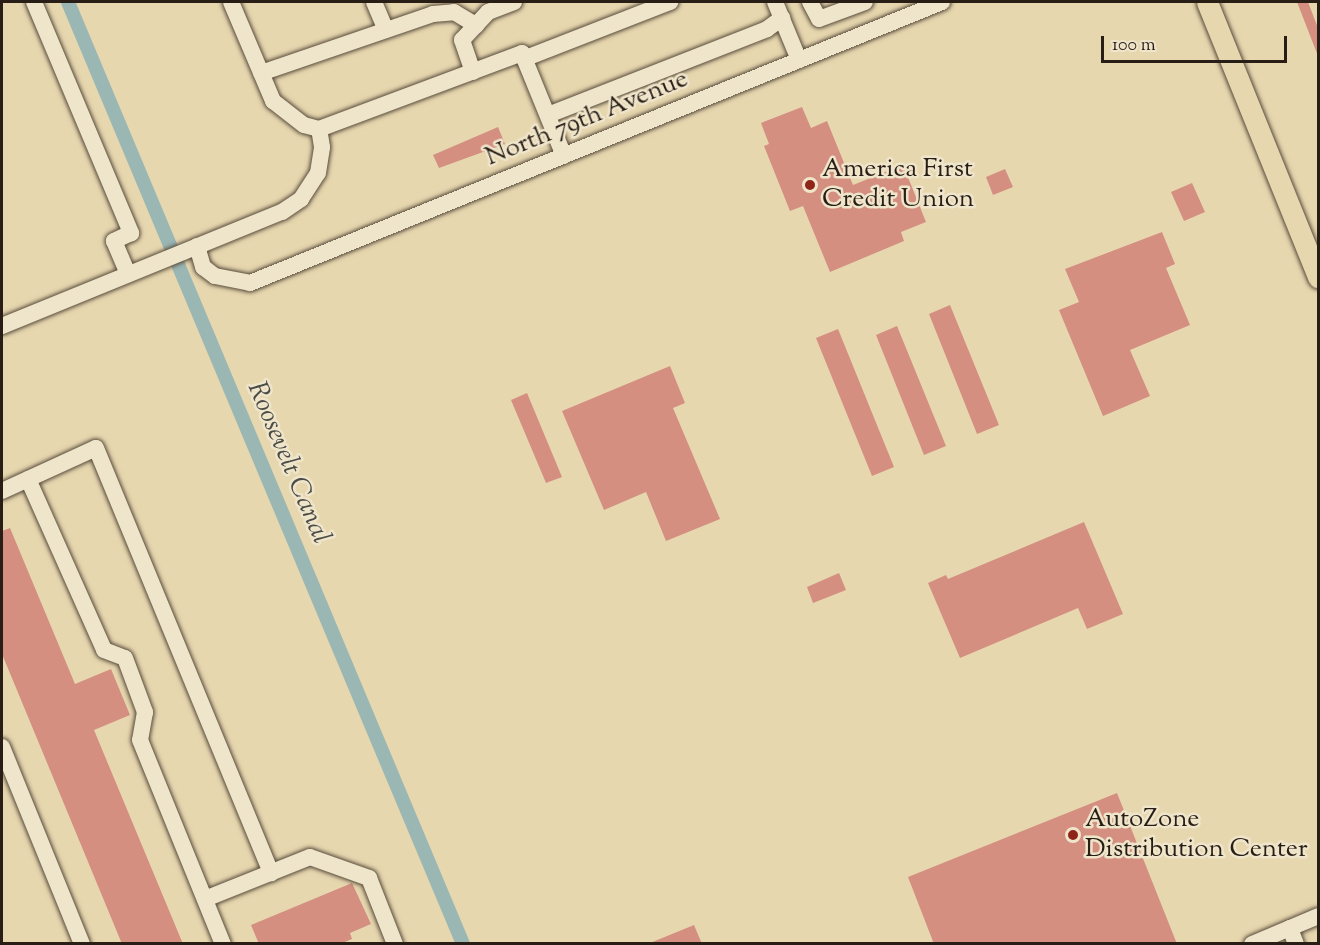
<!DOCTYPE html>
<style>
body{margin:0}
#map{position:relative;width:1320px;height:945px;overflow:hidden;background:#e7d7af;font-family:"Sorts Mill Goudy",serif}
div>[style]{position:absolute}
.canal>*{height:14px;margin:-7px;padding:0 7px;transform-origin:7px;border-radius:7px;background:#9ab7b4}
.building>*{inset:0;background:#d48f81}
.roads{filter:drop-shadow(0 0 2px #584c3c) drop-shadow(0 0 2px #584c3c)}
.minor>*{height:16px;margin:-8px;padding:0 8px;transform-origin:8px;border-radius:8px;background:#efe5cb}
.major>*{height:21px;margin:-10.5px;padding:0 10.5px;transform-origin:10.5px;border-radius:10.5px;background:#e7d7af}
.dots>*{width:16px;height:16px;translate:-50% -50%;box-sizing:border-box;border:3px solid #efe5cb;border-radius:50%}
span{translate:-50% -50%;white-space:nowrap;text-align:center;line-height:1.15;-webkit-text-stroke:5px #efe5cb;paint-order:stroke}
.street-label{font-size:26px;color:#291e15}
.poi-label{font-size:26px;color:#291e15}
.left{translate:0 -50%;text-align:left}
.water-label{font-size:27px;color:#4b4c45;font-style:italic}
.frame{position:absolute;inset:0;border:3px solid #291e15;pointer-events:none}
.scale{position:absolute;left:1101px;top:36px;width:186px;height:27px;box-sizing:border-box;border:3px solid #291e15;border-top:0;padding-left:8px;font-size:18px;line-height:21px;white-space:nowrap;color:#291e15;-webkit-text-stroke:4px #efe5cb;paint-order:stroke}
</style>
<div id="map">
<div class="canal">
<div style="left:68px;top:2px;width:1021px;rotate:67.25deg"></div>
</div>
<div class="building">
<div style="clip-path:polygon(1297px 2px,1308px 2px,1318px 28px,1318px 56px)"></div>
<div style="clip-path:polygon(802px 107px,811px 128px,827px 121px,853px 185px,903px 165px,926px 222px,901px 232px,904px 241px,830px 272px,803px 206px,790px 211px,764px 146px,769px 144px,761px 123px)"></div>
<div style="clip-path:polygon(498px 127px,505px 144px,439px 168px,433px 155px)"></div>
<div style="clip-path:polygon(1005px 169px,1013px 187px,993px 195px,986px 177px)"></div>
<div style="clip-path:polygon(1192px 183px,1205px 212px,1184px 221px,1171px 192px)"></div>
<div style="clip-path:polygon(1162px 232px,1175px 264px,1166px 268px,1190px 325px,1130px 350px,1150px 396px,1103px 416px,1059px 310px,1079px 302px,1065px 269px)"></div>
<div style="clip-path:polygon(950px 305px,999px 425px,977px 434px,929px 314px)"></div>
<div style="clip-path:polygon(897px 326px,946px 446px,924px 455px,876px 335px)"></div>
<div style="clip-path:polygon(838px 329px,894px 467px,872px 476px,816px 338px)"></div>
<div style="clip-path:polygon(670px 366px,685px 403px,673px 408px,720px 519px,666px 541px,646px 492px,604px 510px,562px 411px)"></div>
<div style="clip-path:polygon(527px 393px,562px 477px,546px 483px,511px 400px)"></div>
<div style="clip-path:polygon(1084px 522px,1123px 614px,1087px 629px,1078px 608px,960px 658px,928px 583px,946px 575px,948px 579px)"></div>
<div style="clip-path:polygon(10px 528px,75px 684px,111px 669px,130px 715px,94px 730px,183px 944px,122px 944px,2px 654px,2px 531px)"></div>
<div style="clip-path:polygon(839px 573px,846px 590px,813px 603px,807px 587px)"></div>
<div style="clip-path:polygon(1117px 793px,1177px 944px,934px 944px,908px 877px)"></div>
<div style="clip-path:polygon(352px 883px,371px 924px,350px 933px,352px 939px,340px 944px,259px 944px,251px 925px)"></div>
<div style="clip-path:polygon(694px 925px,702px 944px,650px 944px,650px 943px)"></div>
</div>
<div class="roads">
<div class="minor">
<div style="left:34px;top:2px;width:251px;rotate:67.2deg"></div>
<div style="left:131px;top:233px;width:19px;rotate:155deg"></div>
<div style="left:114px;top:241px;width:36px;rotate:67deg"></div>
<div style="left:231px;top:2px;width:108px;rotate:67deg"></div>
<div style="left:273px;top:101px;width:39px;rotate:38deg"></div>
<div style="left:304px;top:125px;width:16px;rotate:15deg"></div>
<div style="left:319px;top:129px;width:217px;rotate:-20.5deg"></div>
<div style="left:522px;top:53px;width:111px;rotate:67.8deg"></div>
<div style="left:374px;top:2px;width:30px;rotate:67deg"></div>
<div style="left:775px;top:2px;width:63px;rotate:67.5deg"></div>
<div style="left:810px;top:2px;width:19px;rotate:62deg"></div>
<div style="left:819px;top:19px;width:49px;rotate:-20.3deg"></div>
<div style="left:526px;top:58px;width:155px;rotate:-21.3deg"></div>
<div style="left:473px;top:72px;width:34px;rotate:-109deg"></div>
<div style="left:462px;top:40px;width:38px;rotate:-47deg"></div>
<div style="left:488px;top:12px;width:28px;rotate:-21deg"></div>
<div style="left:261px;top:73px;width:182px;rotate:-18.9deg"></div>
<div style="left:433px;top:14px;width:21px;rotate:-5deg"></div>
<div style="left:454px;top:12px;width:26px;rotate:31deg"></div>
<div style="left:548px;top:115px;width:235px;rotate:-21.4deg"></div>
<div style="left:767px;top:29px;width:19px;rotate:-36deg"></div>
<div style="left:197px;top:246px;width:22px;rotate:74deg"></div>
<div style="left:203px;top:267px;width:15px;rotate:37deg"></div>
<div style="left:215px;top:276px;width:36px;rotate:11deg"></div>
<div style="left:250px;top:283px;width:747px;rotate:-22.1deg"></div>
<div style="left:2px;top:326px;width:302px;rotate:-22.2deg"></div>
<div style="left:282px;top:212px;width:23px;rotate:-34deg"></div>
<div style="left:301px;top:199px;width:31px;rotate:-57deg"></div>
<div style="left:318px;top:173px;width:26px;rotate:-81deg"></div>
<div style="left:322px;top:147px;width:18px;rotate:-99deg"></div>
<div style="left:28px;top:479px;width:187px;rotate:66deg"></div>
<div style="left:104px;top:650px;width:22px;rotate:21deg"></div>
<div style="left:125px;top:658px;width:58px;rotate:69.7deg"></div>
<div style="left:145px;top:712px;width:28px;rotate:100deg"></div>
<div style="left:140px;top:740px;width:220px;rotate:67.9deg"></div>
<div style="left:2px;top:491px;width:103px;rotate:-24.6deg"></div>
<div style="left:96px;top:448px;width:460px;rotate:67.6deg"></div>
<div style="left:2px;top:747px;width:213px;rotate:67.9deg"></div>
<div style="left:205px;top:899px;width:113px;rotate:-21.8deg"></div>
<div style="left:310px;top:857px;width:63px;rotate:19.6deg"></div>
<div style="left:369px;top:878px;width:71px;rotate:68.5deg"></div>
<div style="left:1252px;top:944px;width:41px;rotate:-22.8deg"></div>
<div style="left:1296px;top:944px;width:17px;rotate:-111deg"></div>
<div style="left:1290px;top:928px;width:30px;rotate:-23deg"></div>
</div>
<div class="major">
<div style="left:1207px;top:2px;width:297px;rotate:68deg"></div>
</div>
</div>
<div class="dots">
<div style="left:810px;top:185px;background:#8f2418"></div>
<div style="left:1073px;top:835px;background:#8f2418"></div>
</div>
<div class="street-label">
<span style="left:587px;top:119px;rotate:-22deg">North 79th Avenue</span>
</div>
<div class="poi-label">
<span class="left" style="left:822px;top:185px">America First<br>Credit Union</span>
<span class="left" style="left:1085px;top:835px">AutoZone<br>Distribution Center</span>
</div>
<div class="water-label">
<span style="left:288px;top:463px;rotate:67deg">Roosevelt Canal</span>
</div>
<div class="frame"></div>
<div class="scale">100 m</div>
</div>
